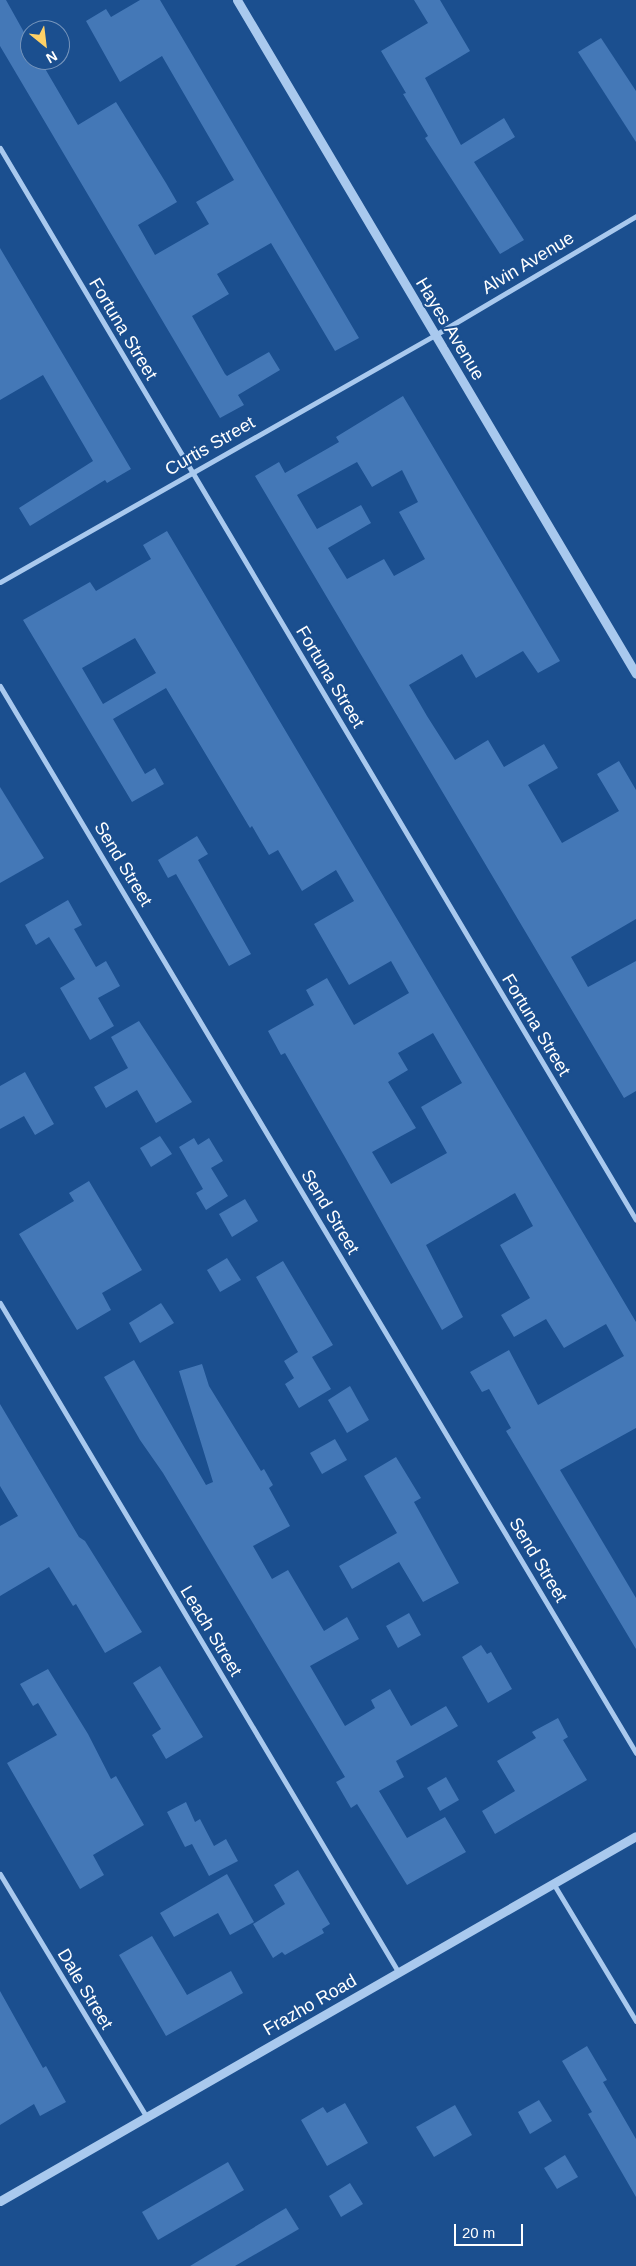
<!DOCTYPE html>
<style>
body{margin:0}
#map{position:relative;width:636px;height:2266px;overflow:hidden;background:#1b4f8f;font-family:Arial,sans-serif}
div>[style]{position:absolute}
.building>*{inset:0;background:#4478b7}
.minor>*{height:5px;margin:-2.5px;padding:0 2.5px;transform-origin:2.5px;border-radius:2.5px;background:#a9c9ee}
.tertiary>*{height:9px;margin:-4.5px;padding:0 4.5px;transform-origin:4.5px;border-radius:4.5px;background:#a9c9ee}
span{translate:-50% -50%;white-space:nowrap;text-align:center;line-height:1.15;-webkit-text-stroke:4px #1b4f8f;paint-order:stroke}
.street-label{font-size:18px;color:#fff}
.north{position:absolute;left:20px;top:20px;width:50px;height:50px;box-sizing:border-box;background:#1b4f8f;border:1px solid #7695bc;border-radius:50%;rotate:151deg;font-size:14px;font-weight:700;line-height:20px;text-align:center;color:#fff}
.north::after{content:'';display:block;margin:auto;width:18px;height:22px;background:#ffd166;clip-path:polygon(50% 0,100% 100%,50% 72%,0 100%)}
.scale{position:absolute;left:454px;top:2224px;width:69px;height:22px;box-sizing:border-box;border:2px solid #fff;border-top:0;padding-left:6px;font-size:15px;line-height:18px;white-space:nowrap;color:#fff;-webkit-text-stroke:4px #1b4f8f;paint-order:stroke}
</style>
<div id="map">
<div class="building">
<div style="clip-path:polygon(0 0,6px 0,30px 43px,30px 60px,40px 60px,78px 125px,116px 102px,166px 183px,177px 202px,138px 225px,155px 255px,209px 224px,196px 202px,234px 180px,162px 56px,120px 82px,86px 21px,106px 9px,111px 17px,140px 0,160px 0,359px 338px,335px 351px,271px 243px,217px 274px,229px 294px,192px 316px,225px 374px,227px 376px,269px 352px,280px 370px,238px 395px,244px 405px,220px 418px,0 46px)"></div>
<div style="clip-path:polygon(414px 0,440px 0,470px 51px,425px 78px,461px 145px,504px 118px,515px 137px,474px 162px,524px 240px,500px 254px,425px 138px,428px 136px,403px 94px,406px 93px,381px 51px,428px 23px)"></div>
<div style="clip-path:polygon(601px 38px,636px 91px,636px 142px,578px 52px)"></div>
<div style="clip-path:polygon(0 248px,131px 469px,107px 483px,105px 480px,30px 526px,19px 508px,93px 461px,43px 375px,0 400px)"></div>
<div style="clip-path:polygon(evenodd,403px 396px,560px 661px,538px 673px,523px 651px,476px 678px,462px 654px,409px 685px,427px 716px,455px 760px,488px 740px,504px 767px,544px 744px,558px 768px,528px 785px,562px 843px,619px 811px,597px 774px,619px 761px,636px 790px,636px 919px,571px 957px,588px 987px,636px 961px,636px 1091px,624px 1098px,255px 476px,279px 462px,285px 473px,339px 442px,336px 437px,403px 396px,357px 462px,372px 487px,402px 470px,418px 502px,399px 512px,425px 559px,394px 576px,384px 559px,347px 579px,328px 548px,371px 523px,361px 505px,317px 529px,297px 495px,357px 462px)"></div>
<div style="clip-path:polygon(evenodd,167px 531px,636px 1322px,636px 1428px,560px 1470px,636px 1598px,636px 1649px,506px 1431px,511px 1428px,489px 1389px,482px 1392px,470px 1372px,509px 1350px,538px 1405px,624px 1356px,606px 1324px,564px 1348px,546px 1319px,514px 1337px,501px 1315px,530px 1298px,500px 1245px,533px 1226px,515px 1193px,426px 1245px,463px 1317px,442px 1330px,346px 1159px,285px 1053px,281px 1055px,268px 1031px,314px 1005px,306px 990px,327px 978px,354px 1025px,409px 993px,391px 961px,349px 985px,314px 924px,354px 901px,336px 870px,302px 891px,278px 850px,269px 855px,252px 826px,250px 828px,166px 688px,113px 719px,145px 774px,155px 768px,164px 784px,132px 802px,23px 620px,90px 582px,96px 591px,151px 559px,143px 545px,167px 531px,135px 638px,156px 673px,103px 704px,82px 668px,135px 638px,167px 531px,433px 1033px,462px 1083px,421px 1107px,447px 1153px,391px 1184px,372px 1152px,416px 1128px,388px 1082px,408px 1070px,398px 1053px,433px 1033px)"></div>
<div style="clip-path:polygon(0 787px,44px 858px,0 883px)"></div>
<div style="clip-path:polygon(197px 836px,208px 854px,198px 860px,251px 954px,229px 966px,176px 874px,168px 878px,158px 860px)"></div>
<div style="clip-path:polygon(68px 900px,82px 925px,74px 929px,96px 967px,106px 961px,120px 986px,98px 998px,114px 1026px,90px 1040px,60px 988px,75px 979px,49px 937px,36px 945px,25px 925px)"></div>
<div style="clip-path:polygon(139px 1021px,192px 1102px,156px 1123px,137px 1090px,106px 1108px,94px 1087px,128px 1068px,111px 1037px)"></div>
<div style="clip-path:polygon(25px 1072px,54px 1124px,35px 1135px,24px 1116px,0 1129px,0 1086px)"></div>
<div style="clip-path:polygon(160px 1136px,172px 1154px,151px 1167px,140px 1148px)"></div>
<div style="clip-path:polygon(194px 1138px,198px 1145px,209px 1138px,223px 1161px,211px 1168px,228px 1196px,206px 1210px,196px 1193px,203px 1189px,179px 1147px)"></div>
<div style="clip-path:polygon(89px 1181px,142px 1270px,102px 1293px,111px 1310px,77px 1330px,19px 1234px,74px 1201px,69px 1193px)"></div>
<div style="clip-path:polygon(245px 1199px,258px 1221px,232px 1237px,219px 1214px)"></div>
<div style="clip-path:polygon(227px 1258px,241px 1280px,220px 1292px,207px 1270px)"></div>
<div style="clip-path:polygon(283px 1261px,333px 1345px,312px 1357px,331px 1389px,299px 1408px,285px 1384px,294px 1378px,284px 1361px,298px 1352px,256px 1277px)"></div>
<div style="clip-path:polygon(161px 1303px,174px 1323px,140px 1343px,129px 1323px)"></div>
<div style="clip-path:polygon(134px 1360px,206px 1485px,213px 1482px,179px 1371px,202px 1364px,209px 1386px,261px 1471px,264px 1469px,273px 1485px,269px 1488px,290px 1526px,253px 1546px,272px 1579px,288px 1570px,324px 1631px,347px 1617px,359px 1639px,310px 1666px,345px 1726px,375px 1708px,371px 1700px,390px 1689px,411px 1726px,446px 1706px,458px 1726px,396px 1761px,404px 1777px,379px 1791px,407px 1838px,445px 1817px,466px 1852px,407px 1885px,357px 1804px,351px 1808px,336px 1782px,345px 1777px,163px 1473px,140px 1440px,104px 1377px)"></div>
<div style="clip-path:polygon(350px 1386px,369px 1420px,347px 1433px,328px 1400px)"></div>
<div style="clip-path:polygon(0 1404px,79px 1537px,85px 1541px,142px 1632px,105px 1653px,76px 1604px,73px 1606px,49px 1567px,0 1596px,0 1526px,18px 1516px,0 1486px)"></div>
<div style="clip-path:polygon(335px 1439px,347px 1460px,322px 1474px,310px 1453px)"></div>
<div style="clip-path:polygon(396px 1457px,421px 1498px,414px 1502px,459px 1583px,423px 1602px,399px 1562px,352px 1589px,339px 1566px,397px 1533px,364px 1476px)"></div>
<div style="clip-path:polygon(409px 1613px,421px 1635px,398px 1648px,386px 1626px)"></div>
<div style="clip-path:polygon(481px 1645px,487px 1654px,491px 1652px,512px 1689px,488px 1703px,462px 1657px)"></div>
<div style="clip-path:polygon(160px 1666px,203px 1737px,166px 1759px,152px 1735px,161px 1729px,133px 1683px)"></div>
<div style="clip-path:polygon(48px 1669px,88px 1734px,111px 1779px,116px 1776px,144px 1825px,93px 1855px,104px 1875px,80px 1889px,7px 1763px,57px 1735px,38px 1703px,33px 1706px,20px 1684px)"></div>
<div style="clip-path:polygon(558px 1718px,568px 1737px,563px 1740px,587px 1780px,495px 1834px,482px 1811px,515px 1791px,497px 1761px,536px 1738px,532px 1732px)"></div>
<div style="clip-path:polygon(446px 1777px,459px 1800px,440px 1811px,427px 1788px)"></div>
<div style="clip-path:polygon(186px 1802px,195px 1822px,200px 1819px,214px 1846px,226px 1839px,238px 1861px,209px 1876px,192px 1844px,185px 1847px,167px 1812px)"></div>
<div style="clip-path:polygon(298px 1870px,330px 1924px,322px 1929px,324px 1933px,285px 1955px,282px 1952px,273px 1958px,253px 1924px,285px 1904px,274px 1885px)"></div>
<div style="clip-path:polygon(227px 1874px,254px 1922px,230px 1935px,218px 1913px,174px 1937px,160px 1913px)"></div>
<div style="clip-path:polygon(152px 1936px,187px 1995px,231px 1971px,243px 1993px,166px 2036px,119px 1955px)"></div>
<div style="clip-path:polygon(0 1991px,43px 2068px,46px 2066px,66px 2102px,40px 2116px,34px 2104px,0 2125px)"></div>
<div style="clip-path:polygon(587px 2046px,607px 2080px,603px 2082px,636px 2139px,636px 2197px,588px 2114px,592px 2112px,562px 2061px)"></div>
<div style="clip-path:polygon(539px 2100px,552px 2121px,530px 2134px,518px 2112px)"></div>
<div style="clip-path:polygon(345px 2103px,368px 2143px,327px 2166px,301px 2120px,323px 2107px,327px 2113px)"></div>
<div style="clip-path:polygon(455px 2105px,472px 2135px,434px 2157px,416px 2127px)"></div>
<div style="clip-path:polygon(565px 2155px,578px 2177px,557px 2189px,544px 2168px)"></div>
<div style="clip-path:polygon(228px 2162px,244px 2190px,158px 2240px,142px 2212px)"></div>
<div style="clip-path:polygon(350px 2183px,363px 2204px,341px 2217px,329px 2196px)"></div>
<div style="clip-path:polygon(286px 2208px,299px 2229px,235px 2266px,190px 2266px)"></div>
</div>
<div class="minor">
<div style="left:0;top:148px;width:1246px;rotate:59.32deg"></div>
<div style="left:0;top:582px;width:500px;rotate:-29.59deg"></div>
<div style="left:435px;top:335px;width:234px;rotate:-30.6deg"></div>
<div style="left:0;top:686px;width:1242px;rotate:59.2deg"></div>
<div style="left:0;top:1303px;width:780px;rotate:59.23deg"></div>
<div style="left:0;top:1874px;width:285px;rotate:58.9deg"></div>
<div style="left:553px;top:1883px;width:161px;rotate:59deg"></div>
</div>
<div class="tertiary">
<div style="left:237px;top:0;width:783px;rotate:59.37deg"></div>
<div style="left:0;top:2201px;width:733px;rotate:-29.85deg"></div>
</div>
<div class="street-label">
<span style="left:528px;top:263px;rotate:-31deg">Alvin Avenue</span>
<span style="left:123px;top:329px;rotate:59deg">Fortuna Street</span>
<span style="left:450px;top:329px;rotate:59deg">Hayes Avenue</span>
<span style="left:210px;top:446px;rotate:-30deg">Curtis Street</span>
<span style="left:330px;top:677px;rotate:59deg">Fortuna Street</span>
<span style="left:123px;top:864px;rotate:59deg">Send Street</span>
<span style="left:536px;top:1025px;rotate:59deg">Fortuna Street</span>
<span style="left:330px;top:1212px;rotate:59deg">Send Street</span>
<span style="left:538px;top:1560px;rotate:59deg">Send Street</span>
<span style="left:211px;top:1631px;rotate:59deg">Leach Street</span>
<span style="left:85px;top:1989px;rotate:59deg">Dale Street</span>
<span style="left:310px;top:2005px;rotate:-30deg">Frazho Road</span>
</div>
<div class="north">N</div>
<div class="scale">20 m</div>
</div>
